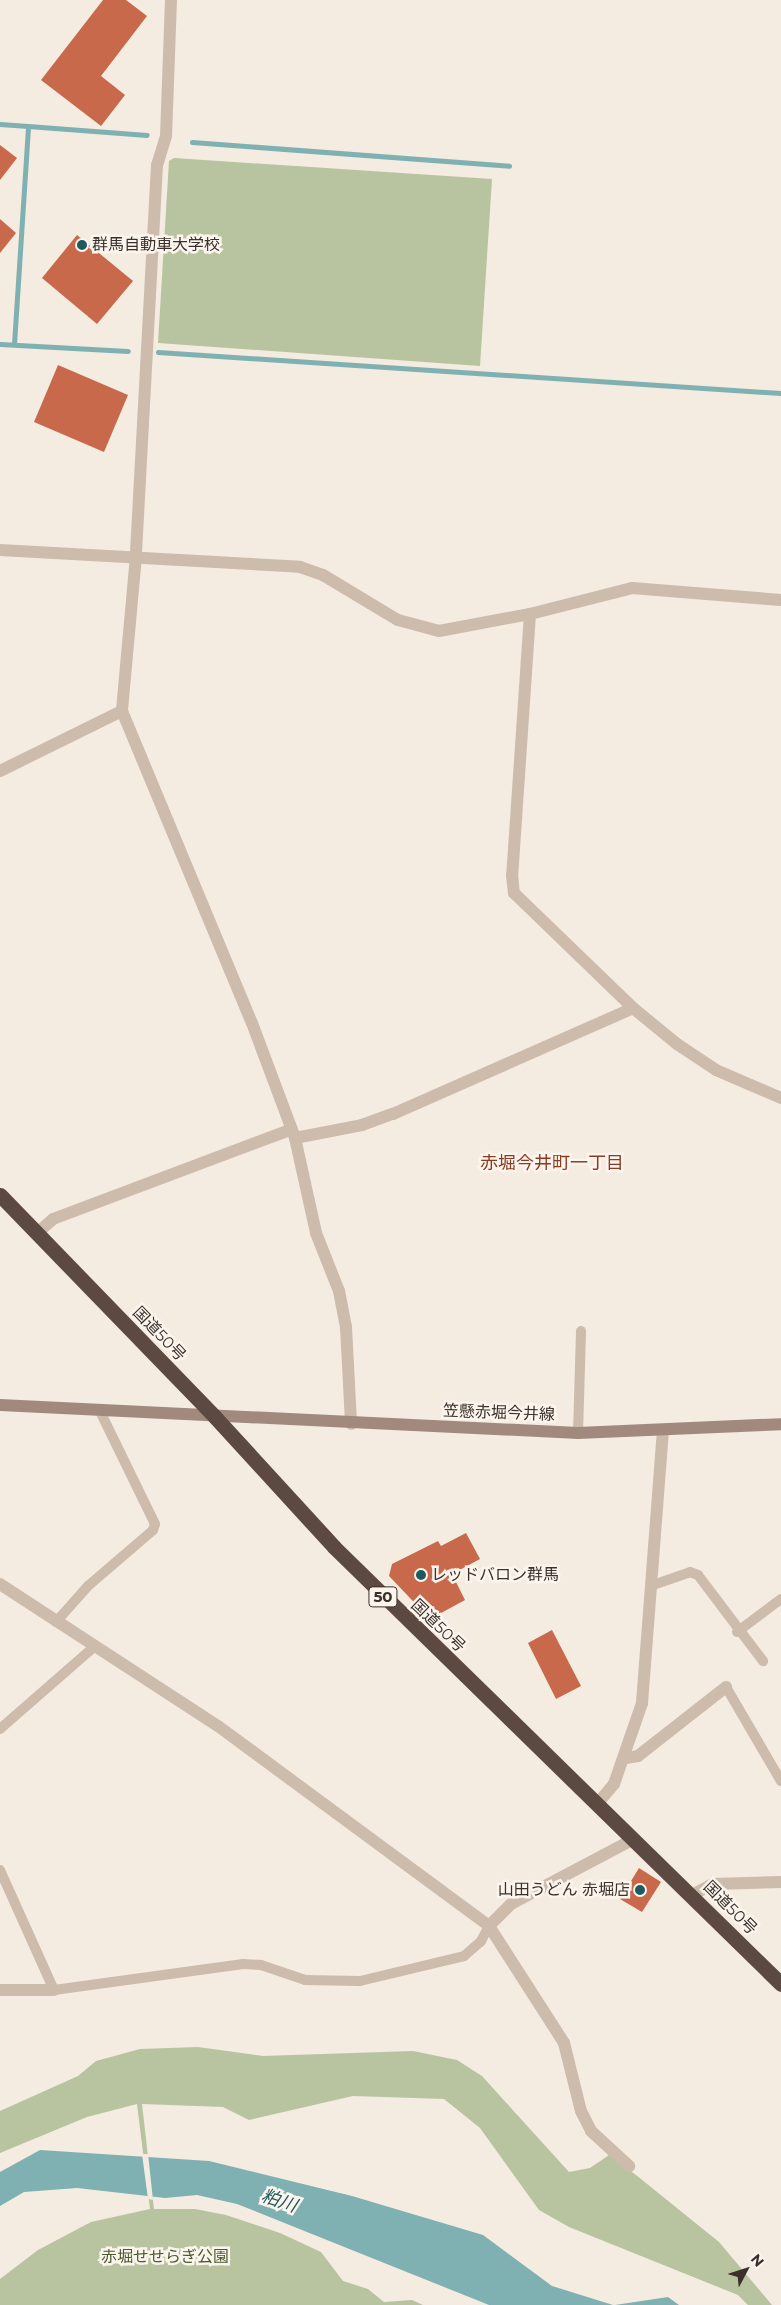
<!DOCTYPE html>
<meta charset="utf-8">
<style>
body{margin:0}
#map{position:relative;width:781px;height:2305px;overflow:hidden;background:#f4ebe1;font-family:Montserrat,"Noto Sans JP",sans-serif}
div>[style]{position:absolute}
.green>*{inset:0;background:#b8c4a0}
.water>*{inset:0;background:#7fb0b2}
.pier>*{inset:0;background:#f4ebe1}
.stream>*{height:5px;margin:-2.5px;padding:0 2.5px;transform-origin:2.5px;border-radius:2.5px;background:#7fb0b2}
.building>*{inset:0;background:#c8694b}
.lane>*{height:10px;margin:-5px;padding:0 5px;transform-origin:5px;border-radius:5px;background:#cdbbac}
.street>*{height:12px;margin:-6px;padding:0 6px;transform-origin:6px;border-radius:6px;background:#cdbbac}
.secondary>*{height:12px;margin:-6px;padding:0 6px;transform-origin:6px;border-radius:6px;background:#a18a7d}
.highway>*{height:15px;margin:-7.5px;padding:0 7.5px;transform-origin:7.5px;border-radius:7.5px;background:#5c4a42}
.dots>*{width:14px;height:14px;translate:-50% -50%;box-sizing:border-box;border:2px solid #fbf5ee;border-radius:50%}
span{translate:-50% -50%;white-space:nowrap;text-align:center;line-height:1.15;-webkit-text-stroke:5px #fbf5ee;paint-order:stroke}
.shield-label span{padding:1px 4px;background:#fbf5ee;border:1px solid;border-radius:4px;-webkit-text-stroke-width:0}
.shield-label{font-size:15px;color:#3b302b;font-weight:700}
.poi-label{font-size:16px;color:#3b302b}
.left{translate:0 -50%;text-align:left}
.right{translate:-100% -50%;text-align:right}
.street-label{font-size:16px;color:#3b302b}
.park-label{font-size:16px;color:#4a5a2e}
.neighbourhood-label{font-size:18px;color:#8c3b22}
.water-label{font-size:18px;color:#1f5a5e;font-style:italic}
.north{position:absolute;left:721px;top:2245px;width:50px;height:50px;-webkit-text-stroke:4px #fbf5ee;paint-order:stroke;rotate:50deg;font-size:14px;font-weight:700;line-height:20px;text-align:center;color:#3b302b}
.north::after{content:'';display:block;margin:auto;width:18px;height:22px;background:#3b302b;clip-path:polygon(50% 0,100% 100%,50% 72%,0 100%)}
</style>
<div id="map">
<div class="green">
<div style="clip-path:polygon(174px 158px,492px 179px,480px 366px,158px 343px,169px 161px)"></div>
<div style="clip-path:polygon(198px 2047px,263px 2056px,413px 2051px,457px 2060px,482px 2076px,569px 2172px,590px 2168px,609px 2155px,636px 2175px,719px 2242px,772px 2305px,748px 2305px,738px 2295px,569px 2227px,539px 2210px,480px 2128px,444px 2099px,353px 2096px,249px 2120px,223px 2107px,142px 2104px,154px 2209px,195px 2209px,226px 2215px,280px 2233px,321px 2252px,343px 2281px,368px 2289px,384px 2302px,412px 2300px,423px 2305px,0 2305px,0 2279px,38px 2250px,91px 2222px,150px 2209px,137px 2104px,87px 2117px,0 2153px,0 2111px,78px 2076px,96px 2061px,140px 2049px)"></div>
</div>
<div class="water">
<div style="clip-path:polygon(40px 2150px,209px 2161px,352px 2196px,483px 2235px,552px 2286px,613px 2305px,489px 2305px,237px 2204px,197px 2195px,165px 2198px,77px 2188px,24px 2192px,0 2206px,0 2172px)"></div>
<div style="clip-path:polygon(668px 2297px,679px 2305px,615px 2305px)"></div>
</div>
<div class="pier">
<div style="clip-path:polygon(142px 2154px,148px 2154px,153px 2200px,148px 2199px)"></div>
</div>
<div class="stream">
<div style="left:0;top:124px;width:28px;rotate:4deg"></div>
<div style="left:192px;top:142px;width:318px;rotate:4.3deg"></div>
<div style="left:0;top:344px;width:128px;rotate:3.1deg"></div>
<div style="left:14px;top:344px;width:218px;rotate:-86.3deg"></div>
<div style="left:28px;top:126px;width:119px;rotate:4.3deg"></div>
<div style="left:158px;top:352px;width:624px;rotate:3.77deg"></div>
</div>
<div class="building">
<div style="clip-path:polygon(103px 0,126px 0,147px 16px,101px 76px,125px 95px,101px 126px,41px 80px)"></div>
<div style="clip-path:polygon(0 145px,17px 158px,0 180px)"></div>
<div style="clip-path:polygon(0 219px,16px 233px,0 253px)"></div>
<div style="clip-path:polygon(77px 235px,133px 281px,97px 324px,42px 278px)"></div>
<div style="clip-path:polygon(58px 365px,128px 395px,104px 452px,34px 422px)"></div>
<div style="clip-path:polygon(466px 1533px,480px 1559px,452px 1574px,465px 1600px,430px 1619px,389px 1576px,392px 1564px,438px 1541px,441px 1546px)"></div>
<div style="clip-path:polygon(552px 1630px,581px 1686px,556px 1699px,528px 1643px)"></div>
<div style="clip-path:polygon(639px 1868px,661px 1882px,642px 1912px,620px 1899px)"></div>
</div>
<div class="lane">
<div style="left:578px;top:1433px;width:102px;rotate:-88.3deg"></div>
<div style="left:653px;top:1585px;width:39px;rotate:-19deg"></div>
<div style="left:690px;top:1572px;width:9px;rotate:21deg"></div>
<div style="left:698px;top:1575px;width:108px;rotate:52.9deg"></div>
<div style="left:56px;top:1622px;width:48px;rotate:-48.4deg"></div>
<div style="left:88px;top:1586px;width:86px;rotate:-40.7deg"></div>
<div style="left:153px;top:1530px;width:6px;rotate:-72deg"></div>
<div style="left:155px;top:1524px;width:126px;rotate:-116deg"></div>
<div style="left:737px;top:1632px;width:55px;rotate:-36.9deg"></div>
<div style="left:726px;top:1687px;width:109px;rotate:59.7deg"></div>
<div style="left:0;top:1729px;width:125px;rotate:-41.1deg"></div>
<div style="left:0;top:1870px;width:132px;rotate:65.8deg"></div>
<div style="left:54px;top:1990px;width:191px;rotate:-7.8deg"></div>
<div style="left:243px;top:1964px;width:18px;rotate:3deg"></div>
<div style="left:261px;top:1965px;width:46px;rotate:18.8deg"></div>
<div style="left:305px;top:1980px;width:55px;rotate:1deg"></div>
<div style="left:360px;top:1981px;width:107px;rotate:-13.5deg"></div>
<div style="left:464px;top:1956px;width:23px;rotate:-41deg"></div>
<div style="left:481px;top:1941px;width:17px;rotate:-62deg"></div>
</div>
<div class="street">
<div style="left:171px;top:0;width:136px;rotate:92.1deg"></div>
<div style="left:166px;top:136px;width:30px;rotate:107deg"></div>
<div style="left:157px;top:165px;width:392px;rotate:93.1deg"></div>
<div style="left:136px;top:556px;width:156px;rotate:95.2deg"></div>
<div style="left:122px;top:711px;width:338px;rotate:67.4deg"></div>
<div style="left:252px;top:1023px;width:123px;rotate:69.5deg"></div>
<div style="left:295px;top:1138px;width:97px;rotate:77.5deg"></div>
<div style="left:316px;top:1233px;width:62px;rotate:68.4deg"></div>
<div style="left:339px;top:1291px;width:37px;rotate:79deg"></div>
<div style="left:346px;top:1327px;width:97px;rotate:87deg"></div>
<div style="left:0;top:550px;width:300px;rotate:3.2deg"></div>
<div style="left:300px;top:567px;width:24px;rotate:19deg"></div>
<div style="left:323px;top:575px;width:87px;rotate:31deg"></div>
<div style="left:398px;top:620px;width:42px;rotate:15deg"></div>
<div style="left:439px;top:631px;width:93px;rotate:-10.6deg"></div>
<div style="left:530px;top:614px;width:105px;rotate:-14.3deg"></div>
<div style="left:632px;top:588px;width:149px;rotate:4.6deg"></div>
<div style="left:530px;top:614px;width:262px;rotate:93.9deg"></div>
<div style="left:512px;top:875px;width:18px;rotate:84deg"></div>
<div style="left:514px;top:893px;width:165px;rotate:44deg"></div>
<div style="left:633px;top:1008px;width:57px;rotate:39.3deg"></div>
<div style="left:677px;top:1044px;width:47px;rotate:33.7deg"></div>
<div style="left:716px;top:1070px;width:71px;rotate:23.3deg"></div>
<div style="left:0;top:771px;width:136px;rotate:-26.2deg"></div>
<div style="left:295px;top:1138px;width:68px;rotate:-11deg"></div>
<div style="left:362px;top:1125px;width:33px;rotate:-20deg"></div>
<div style="left:393px;top:1114px;width:262px;rotate:-23.8deg"></div>
<div style="left:37px;top:1233px;width:21px;rotate:-41deg"></div>
<div style="left:53px;top:1219px;width:255px;rotate:-20.6deg"></div>
<div style="left:0;top:1584px;width:260px;rotate:33.1deg"></div>
<div style="left:218px;top:1726px;width:337px;rotate:36.4deg"></div>
<div style="left:489px;top:1926px;width:139px;rotate:57.3deg"></div>
<div style="left:564px;top:2043px;width:70px;rotate:76deg"></div>
<div style="left:581px;top:2111px;width:22px;rotate:63deg"></div>
<div style="left:591px;top:2131px;width:52px;rotate:42.6deg"></div>
<div style="left:626px;top:1758px;width:12px;rotate:-9deg"></div>
<div style="left:638px;top:1756px;width:112px;rotate:-38.1deg"></div>
<div style="left:598px;top:1803px;width:25px;rotate:-50deg"></div>
<div style="left:614px;top:1784px;width:86px;rotate:-70.9deg"></div>
<div style="left:642px;top:1703px;width:273px;rotate:-85.6deg"></div>
<div style="left:692px;top:1895px;width:24px;rotate:-28deg"></div>
<div style="left:713px;top:1884px;width:68px;rotate:-1.7deg"></div>
<div style="left:489px;top:1926px;width:31px;rotate:-45deg"></div>
<div style="left:511px;top:1904px;width:139px;rotate:-27.9deg"></div>
<div style="left:0;top:1990px;width:54px"></div>
</div>
<div class="secondary">
<div style="left:0;top:1405px;width:579px;rotate:2.77deg"></div>
<div style="left:578px;top:1433px;width:203px;rotate:-2.5deg"></div>
</div>
<div class="highway">
<div style="left:0;top:1195px;width:309px;rotate:45.9deg"></div>
<div style="left:215px;top:1417px;width:176px;rotate:47.5deg"></div>
<div style="left:334px;top:1547px;width:625px;rotate:44.35deg"></div>
</div>
<div class="dots">
<div style="left:82px;top:245px;background:#1f5a5e"></div>
<div style="left:421px;top:1575px;background:#1f5a5e"></div>
<div style="left:640px;top:1890px;background:#1f5a5e"></div>
</div>
<div class="shield-label">
<span style="left:383px;top:1597px">50</span>
</div>
<div class="poi-label">
<span class="left" style="left:92px;top:245px">群馬自動車大学校</span>
<span class="left" style="left:431px;top:1575px">レッドバロン群馬</span>
<span class="right" style="left:630px;top:1890px">山田うどん 赤堀店</span>
</div>
<div class="street-label">
<span style="left:159px;top:1334px;rotate:46deg">国道50号</span>
<span style="left:499px;top:1413px;rotate:2deg">笠懸赤堀今井線</span>
<span style="left:438px;top:1626px;rotate:44deg">国道50号</span>
<span style="left:730px;top:1908px;rotate:45deg">国道50号</span>
</div>
<div class="park-label">
<span style="left:165px;top:2257px">赤堀せせらぎ公園</span>
</div>
<div class="neighbourhood-label">
<span style="left:552px;top:1163px">赤堀今井町一丁目</span>
</div>
<div class="water-label">
<span style="left:279px;top:2201px;rotate:19deg">粕川</span>
</div>
<div class="north">N</div>
</div>
